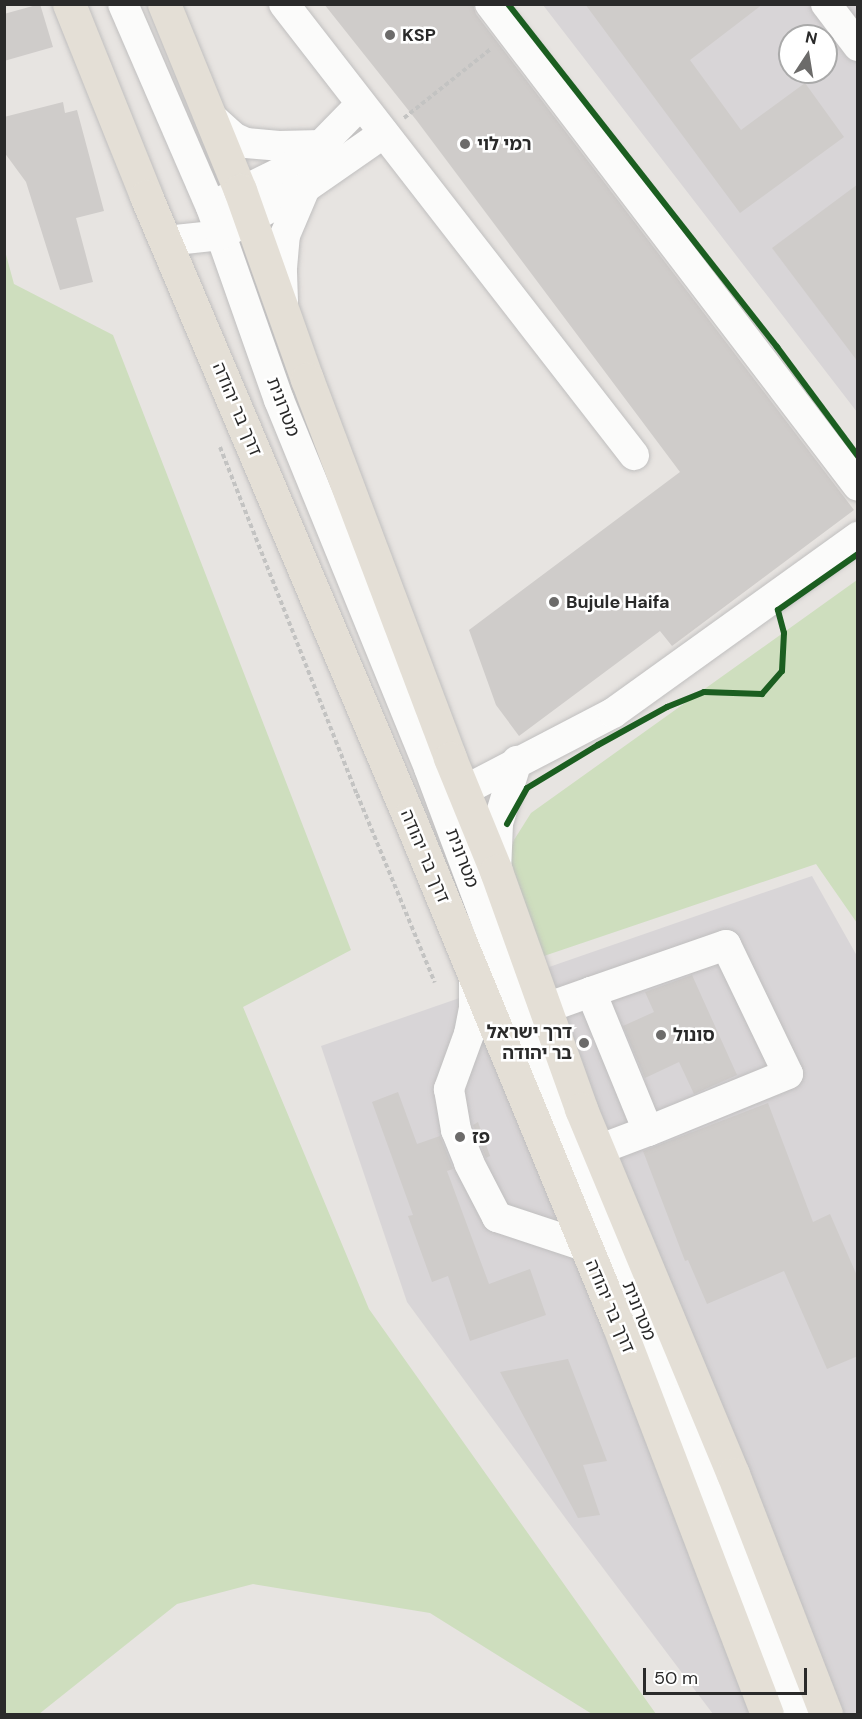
<!DOCTYPE html>
<meta charset="utf-8">
<style>
body{margin:0}
#map{position:relative;width:862px;height:1719px;overflow:hidden;background:#e7e4e1;font-family:"DM Sans","Noto Sans Hebrew",sans-serif}
div>[style]{position:absolute}
.industrial>*{inset:0;background:#d8d5d7}
.green>*{inset:0;background:#cedebe}
.building>*{inset:0;background:#cfccca}
.path>*{height:4px;margin-top:-2px;transform-origin:0;background:repeating-linear-gradient(90deg,#c3c3c2 0 4.5px,transparent 0 7.5px)}
.roads{filter:drop-shadow(0 0 2px #c0bfbf) drop-shadow(0 0 2px #c0bfbf)}
.minor>*{height:30px;margin:-15px;padding:0 15px;transform-origin:15px;border-radius:15px;background:#fbfbfa}
.major>*{height:33px;margin:-16.5px;padding:0 16.5px;transform-origin:16.5px;border-radius:16.5px;background:#e4dfd6}
.cycleway>*{height:6px;margin:-3px;padding:0 3px;transform-origin:3px;border-radius:3px;background:#1b5e20}
.dots>*{width:16px;height:16px;translate:-50% -50%;box-sizing:border-box;border:3px solid #fff;border-radius:50%}
span{translate:-50% -50%;white-space:nowrap;text-align:center;line-height:1.15;-webkit-text-stroke:5px #fff;paint-order:stroke}
.poi-label{font-size:18px;color:#2a2a2a;font-weight:700}
.left{translate:0 -50%;text-align:left}
.right{translate:-100% -50%;text-align:right}
.street-label{font-size:18px;color:#2a2a2a}
.frame{position:absolute;inset:0;border:6px solid #2a2a2a;pointer-events:none}
.north{position:absolute;left:778px;top:24px;width:60px;height:60px;box-sizing:border-box;background:#fff;border:2px solid #aaa;border-radius:50%;rotate:12deg;font-size:16px;font-weight:700;line-height:24px;text-align:center;color:#2a2a2a}
.north::after{content:'';display:block;margin:auto;width:21px;height:27px;background:#6c6b6a;clip-path:polygon(50% 0,100% 100%,50% 72%,0 100%)}
.scale{position:absolute;left:643px;top:1668px;width:164px;height:27px;box-sizing:border-box;border:3px solid #2a2a2a;border-top:0;padding-left:8px;font-size:18px;line-height:21px;white-space:nowrap;color:#2a2a2a;-webkit-text-stroke:4px #fff;paint-order:stroke}
</style>
<div id="map">
<div class="industrial">
<div style="clip-path:polygon(evenodd,543px 5px,857px 5px,857px 412px,543px 5px,790px 36px,826px 36px,826px 72px,790px 72px,790px 36px)"></div>
<div style="clip-path:polygon(812px 876px,857px 956px,857px 1714px,713px 1714px,569px 1523px,407px 1302px,321px 1046px)"></div>
</div>
<div class="green">
<div style="clip-path:polygon(5px 251px,14px 284px,113px 335px,351px 950px,243px 1007px,369px 1309px,656px 1714px,592px 1714px,430px 1613px,253px 1584px,177px 1604px,39px 1714px,5px 1714px)"></div>
<div style="clip-path:polygon(857px 580px,857px 923px,816px 864px,538px 958px,505px 863px,514px 840px,531px 813px)"></div>
</div>
<div class="building">
<div style="clip-path:polygon(40px 4px,53px 47px,4px 61px,4px 14px)"></div>
<div style="clip-path:polygon(324px 4px,473px 4px,476px 14px,854px 510px,672px 646px,660px 631px,519px 736px,496px 705px,469px 630px,680px 472px,417px 121px)"></div>
<div style="clip-path:polygon(585px 4px,763px 4px,690px 60px,741px 130px,805px 83px,844px 137px,740px 213px)"></div>
<div style="clip-path:polygon(63px 102px,65px 113px,77px 110px,104px 211px,76px 218px,93px 282px,60px 290px,26px 182px,4px 152px,4px 117px)"></div>
<div style="clip-path:polygon(858px 184px,858px 362px,772px 248px)"></div>
<div style="clip-path:polygon(692px 975px,737px 1075px,694px 1094px,679px 1062px,645px 1078px,623px 1026px,654px 1012px,645px 992px)"></div>
<div style="clip-path:polygon(398px 1092px,417px 1144px,440px 1136px,453px 1169px,447px 1171px,489px 1284px,530px 1269px,546px 1315px,470px 1341px,448px 1276px,432px 1282px,408px 1216px,413px 1215px,372px 1102px)"></div>
<div style="clip-path:polygon(768px 1103px,813px 1222px,830px 1214px,858px 1278px,858px 1356px,827px 1369px,784px 1271px,707px 1304px,688px 1260px,685px 1261px,643px 1151px)"></div>
<div style="clip-path:polygon(478px 1122px,490px 1156px,486px 1158px,473px 1125px)"></div>
<div style="clip-path:polygon(568px 1359px,607px 1461px,583px 1465px,600px 1515px,578px 1518px,500px 1372px)"></div>
</div>
<div class="path">
<div style="left:404px;top:118px;width:112px;rotate:-38.5deg"></div>
<div style="left:220px;top:447px;width:373px;rotate:68.5deg"></div>
<div style="left:357px;top:794px;width:204px;rotate:67.6deg"></div>
</div>
<div class="roads">
<div class="minor">
<div style="left:123px;top:4px;width:221px;rotate:66.6deg"></div>
<div style="left:211px;top:207px;width:205px;rotate:70.6deg"></div>
<div style="left:279px;top:400px;width:397px;rotate:67.8deg"></div>
<div style="left:429px;top:768px;width:326px;rotate:69.5deg"></div>
<div style="left:543px;top:1073px;width:353px;rotate:67.9deg"></div>
<div style="left:676px;top:1400px;width:336px;rotate:69.1deg"></div>
<div style="left:284px;top:4px;width:571px;rotate:52.19deg"></div>
<div style="left:490px;top:4px;width:606px;rotate:52.64deg"></div>
<div style="left:826px;top:4px;width:53px;rotate:52.7deg"></div>
<div style="left:210px;top:116px;width:31px;rotate:42deg"></div>
<div style="left:233px;top:137px;width:14px;rotate:25deg"></div>
<div style="left:246px;top:143px;width:33px;rotate:5deg"></div>
<div style="left:279px;top:146px;width:42px;rotate:-1.4deg"></div>
<div style="left:220px;top:202px;width:75px;rotate:-26.2deg"></div>
<div style="left:287px;top:169px;width:42px;rotate:-35.2deg"></div>
<div style="left:321px;top:145px;width:57px;rotate:-45.7deg"></div>
<div style="left:166px;top:241px;width:55px;rotate:-6.2deg"></div>
<div style="left:221px;top:235px;width:96px;rotate:-29.2deg"></div>
<div style="left:305px;top:188px;width:96px;rotate:-34.8deg"></div>
<div style="left:283px;top:301px;width:33px;rotate:-92deg"></div>
<div style="left:282px;top:268px;width:33px;rotate:-85deg"></div>
<div style="left:285px;top:235px;width:51px;rotate:-66.9deg"></div>
<div style="left:442px;top:802px;width:193px;rotate:-27.5deg"></div>
<div style="left:613px;top:713px;width:302px;rotate:-35.7deg"></div>
<div style="left:496px;top:871px;width:48px;rotate:-87.6deg"></div>
<div style="left:498px;top:823px;width:65px;rotate:-73deg"></div>
<div style="left:474px;top:974px;width:34px;rotate:90deg"></div>
<div style="left:474px;top:1008px;width:26px;rotate:101deg"></div>
<div style="left:469px;top:1034px;width:59px;rotate:110deg"></div>
<div style="left:449px;top:1089px;width:42px;rotate:80.3deg"></div>
<div style="left:456px;top:1130px;width:35px;rotate:68deg"></div>
<div style="left:469px;top:1163px;width:61px;rotate:62.6deg"></div>
<div style="left:497px;top:1217px;width:92px;rotate:18.4deg"></div>
<div style="left:591px;top:992px;width:143px;rotate:-19.2deg"></div>
<div style="left:726px;top:945px;width:143px;rotate:64.3deg"></div>
<div style="left:788px;top:1074px;width:151px;rotate:157.8deg"></div>
<div style="left:546px;top:1008px;width:48px;rotate:-19.6deg"></div>
<div style="left:591px;top:992px;width:150px;rotate:67.7deg"></div>
<div style="left:648px;top:1131px;width:53px;rotate:159.2deg"></div>
</div>
<div class="major">
<div style="left:69px;top:4px;width:207px;rotate:68.1deg"></div>
<div style="left:146px;top:196px;width:674px;rotate:67.05deg"></div>
<div style="left:409px;top:817px;width:548px;rotate:67.6deg"></div>
<div style="left:618px;top:1324px;width:417px;rotate:69.1deg"></div>
<div style="left:164px;top:4px;width:201px;rotate:67.8deg"></div>
<div style="left:240px;top:190px;width:201px;rotate:70.5deg"></div>
<div style="left:307px;top:379px;width:405px;rotate:69.3deg"></div>
<div style="left:450px;top:758px;width:122px;rotate:67.8deg"></div>
<div style="left:496px;top:871px;width:253px;rotate:70.3deg"></div>
<div style="left:581px;top:1109px;width:395px;rotate:67.4deg"></div>
<div style="left:733px;top:1474px;width:257px;rotate:68.8deg"></div>
</div>
</div>
<div class="cycleway">
<div style="left:508px;top:4px;width:436px;rotate:51.9deg"></div>
<div style="left:777px;top:347px;width:136px;rotate:53.4deg"></div>
<div style="left:507px;top:824px;width:41px;rotate:-60.9deg"></div>
<div style="left:527px;top:788px;width:83px;rotate:-31.2deg"></div>
<div style="left:598px;top:745px;width:79px;rotate:-28.8deg"></div>
<div style="left:667px;top:707px;width:40px;rotate:-22deg"></div>
<div style="left:704px;top:692px;width:58px;rotate:2deg"></div>
<div style="left:762px;top:694px;width:30px;rotate:-49deg"></div>
<div style="left:782px;top:671px;width:38px;rotate:-87deg"></div>
<div style="left:784px;top:633px;width:24px;rotate:-105deg"></div>
<div style="left:778px;top:610px;width:98px;rotate:-35deg"></div>
</div>
<div class="dots">
<div style="left:390px;top:35px;background:#6c6b6a"></div>
<div style="left:465px;top:144px;background:#6c6b6a"></div>
<div style="left:554px;top:602px;background:#6c6b6a"></div>
<div style="left:661px;top:1035px;background:#6c6b6a"></div>
<div style="left:584px;top:1043px;background:#6c6b6a"></div>
<div style="left:460px;top:1137px;background:#6c6b6a"></div>
</div>
<div class="poi-label">
<span class="left" style="left:402px;top:35px">KSP</span>
<span class="left" style="left:477px;top:144px">רמי לוי</span>
<span class="left" style="left:566px;top:602px">Bujule Haifa</span>
<span class="right" style="left:572px;top:1043px">דרך ישראל<br>בר יהודה</span>
<span class="left" style="left:673px;top:1035px">סונול</span>
<span class="left" style="left:472px;top:1137px">פז</span>
</div>
<div class="street-label">
<span style="left:283px;top:407px;rotate:69deg">מטרונית</span>
<span style="left:237px;top:409px;rotate:67deg">דרך בר יהודה</span>
<span style="left:425px;top:856px;rotate:67deg">דרך בר יהודה</span>
<span style="left:462px;top:858px;rotate:69deg">מטרונית</span>
<span style="left:610px;top:1306px;rotate:67deg">דרך בר יהודה</span>
<span style="left:639px;top:1311px;rotate:68deg">מטרונית</span>
</div>
<div class="frame"></div>
<div class="north">N</div>
<div class="scale">50 m</div>
</div>
